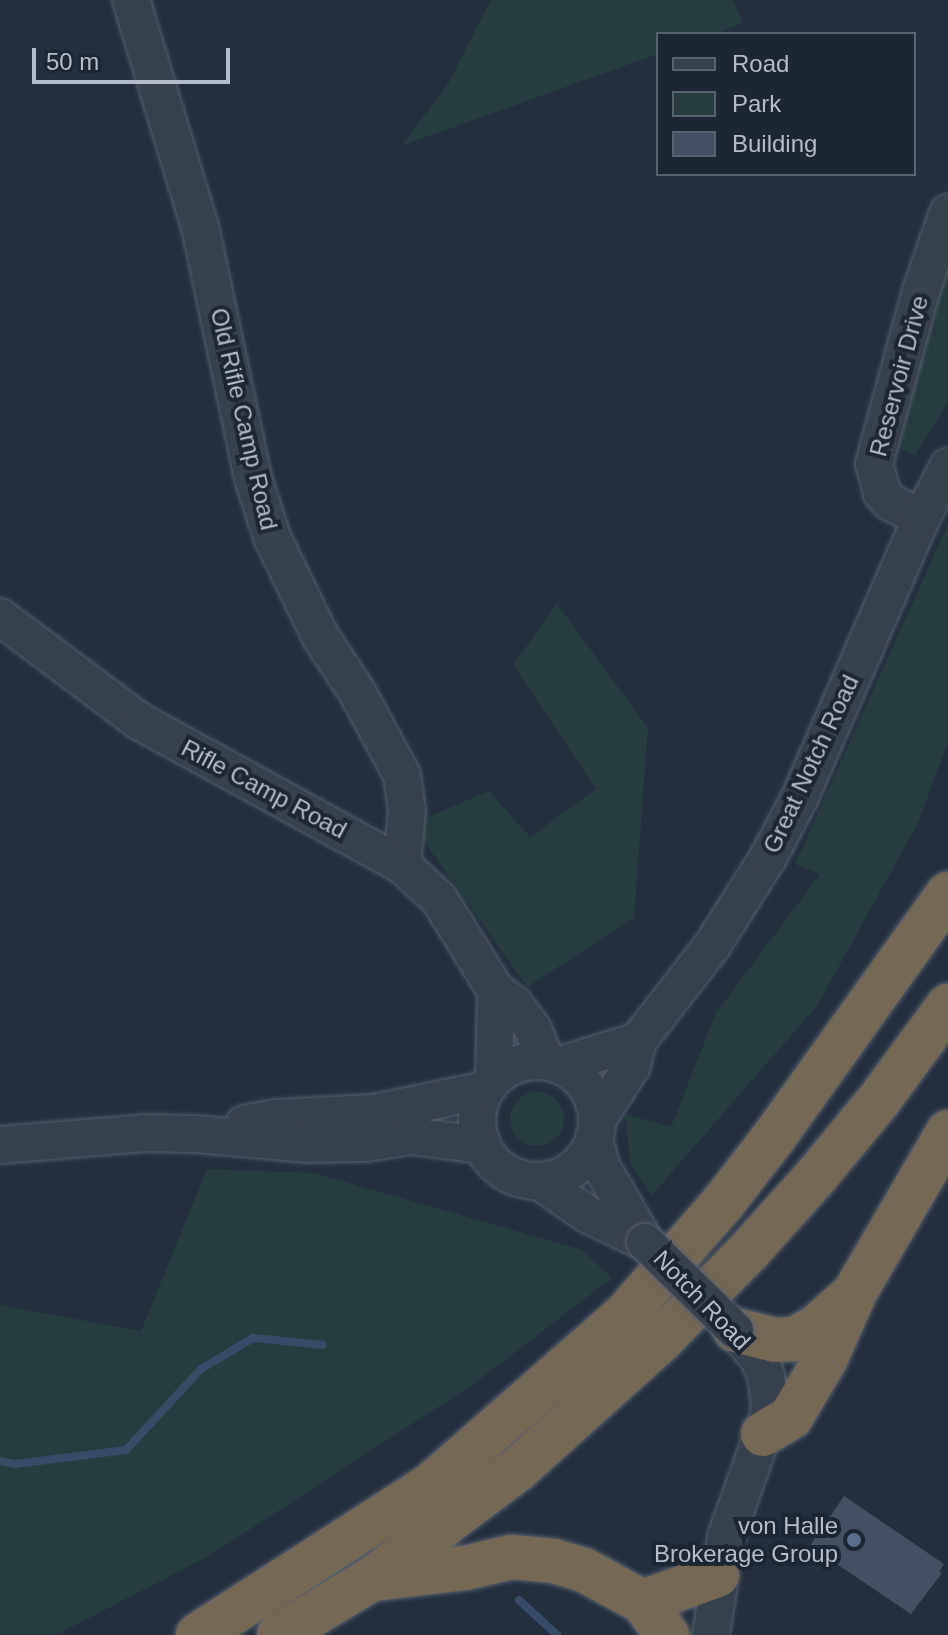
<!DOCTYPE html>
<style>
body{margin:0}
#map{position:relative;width:948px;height:1635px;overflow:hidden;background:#242f3e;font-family:Helvetica,sans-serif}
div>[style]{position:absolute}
.green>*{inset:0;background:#263c3f}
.round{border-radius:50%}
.stream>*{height:8px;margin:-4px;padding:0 4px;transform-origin:4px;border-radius:4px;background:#394c67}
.building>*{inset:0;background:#455162}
.roads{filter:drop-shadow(0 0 2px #565f6c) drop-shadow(0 0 2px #565f6c)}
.minor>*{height:36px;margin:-18px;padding:0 18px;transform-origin:18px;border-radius:18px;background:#38414e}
.minor>.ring{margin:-18px;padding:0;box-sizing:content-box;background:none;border:36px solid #38414e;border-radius:50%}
.highway>*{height:44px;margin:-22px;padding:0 22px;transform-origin:22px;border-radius:22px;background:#746855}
.bridges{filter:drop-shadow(0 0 2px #565f6c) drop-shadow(0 0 2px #565f6c)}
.minor-bridge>*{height:36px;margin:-18px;padding:0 18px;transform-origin:18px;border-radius:18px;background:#38414e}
.dots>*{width:22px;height:22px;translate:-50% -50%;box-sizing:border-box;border:4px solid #1d2633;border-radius:50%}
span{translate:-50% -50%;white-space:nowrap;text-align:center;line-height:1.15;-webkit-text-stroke:8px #1d2633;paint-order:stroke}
.street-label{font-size:24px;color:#b4bcc9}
.poi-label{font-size:24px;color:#b4bcc9}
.right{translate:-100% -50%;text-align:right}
.legend{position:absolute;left:656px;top:32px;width:260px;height:144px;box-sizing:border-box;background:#1d2633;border:2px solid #59626f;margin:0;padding:10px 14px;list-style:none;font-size:24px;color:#b4bcc9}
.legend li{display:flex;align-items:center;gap:16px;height:40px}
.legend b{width:40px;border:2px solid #59626f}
.scale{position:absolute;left:32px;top:48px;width:198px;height:36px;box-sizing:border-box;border:4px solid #b4bcc9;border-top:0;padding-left:10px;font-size:24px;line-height:28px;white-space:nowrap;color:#b4bcc9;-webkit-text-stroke:6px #1d2633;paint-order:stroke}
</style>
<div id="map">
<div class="green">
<div style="clip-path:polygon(491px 0,733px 0,743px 23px,714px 34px,658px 34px,658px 54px,401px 146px,448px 84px)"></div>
<div style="clip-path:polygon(948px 250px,948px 402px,915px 455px,896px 447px)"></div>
<div style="clip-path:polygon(948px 524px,948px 741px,918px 823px,817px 1006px,652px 1195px,630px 1164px,625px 1114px,671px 1127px,716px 1013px,820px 874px,795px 864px)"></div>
<div style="clip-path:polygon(557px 604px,648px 728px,634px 918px,527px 987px,412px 824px,489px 791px,530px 837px,596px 789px,513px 665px)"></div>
<div class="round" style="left:510px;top:1092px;width:54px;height:54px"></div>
<div style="clip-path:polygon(207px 1169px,314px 1173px,582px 1250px,612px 1278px,475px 1383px,209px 1556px,56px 1635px,0 1635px,0 1305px,141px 1331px)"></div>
</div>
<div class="stream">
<div style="left:0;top:1461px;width:15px;rotate:11deg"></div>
<div style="left:15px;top:1464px;width:112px;rotate:-7.2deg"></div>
<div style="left:126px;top:1450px;width:110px;rotate:-47.2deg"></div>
<div style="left:201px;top:1369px;width:61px;rotate:-30.8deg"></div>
<div style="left:253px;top:1338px;width:70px;rotate:5.7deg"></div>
<div style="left:519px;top:1600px;width:52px;rotate:42.6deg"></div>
</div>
<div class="building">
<div style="clip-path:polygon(844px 1496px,944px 1564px,939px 1572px,942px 1573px,911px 1614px,810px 1546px)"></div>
</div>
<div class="roads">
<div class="minor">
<div style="left:131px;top:0;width:241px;rotate:73.1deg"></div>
<div style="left:201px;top:231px;width:252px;rotate:78.1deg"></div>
<div style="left:253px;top:478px;width:62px;rotate:72.1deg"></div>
<div style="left:272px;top:537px;width:110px;rotate:64.1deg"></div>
<div style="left:320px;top:636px;width:67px;rotate:56.5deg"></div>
<div style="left:357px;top:692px;width:94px;rotate:61.5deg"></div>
<div style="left:402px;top:775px;width:34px;rotate:82deg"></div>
<div style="left:407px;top:809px;width:56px;rotate:95.1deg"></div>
<div style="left:921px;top:519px;width:35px;rotate:-151deg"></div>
<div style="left:890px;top:502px;width:12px;rotate:-132deg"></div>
<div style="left:882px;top:493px;width:30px;rotate:-105deg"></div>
<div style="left:874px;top:464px;width:179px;rotate:-74.8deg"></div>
<div style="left:921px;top:291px;width:83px;rotate:-70.9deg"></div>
<div style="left:0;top:617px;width:174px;rotate:36.8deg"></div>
<div style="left:139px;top:721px;width:300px;rotate:28.7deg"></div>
<div style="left:402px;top:865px;width:50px;rotate:42.6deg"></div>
<div style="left:439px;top:899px;width:108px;rotate:58.2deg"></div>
<div style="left:496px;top:991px;width:22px;rotate:36deg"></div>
<div style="left:514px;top:1004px;width:31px;rotate:53deg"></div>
<div style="left:533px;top:1029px;width:35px;rotate:68deg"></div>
<div class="ring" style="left:477px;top:1061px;width:84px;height:84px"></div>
<div style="left:561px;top:1065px;width:81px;rotate:-17.3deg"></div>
<div style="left:494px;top:1078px;width:87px;rotate:-88.7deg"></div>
<div style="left:597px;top:1120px;width:64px;rotate:-57.1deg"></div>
<div style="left:632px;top:1066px;width:26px;rotate:-77deg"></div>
<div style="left:638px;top:1041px;width:120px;rotate:-52.1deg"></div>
<div style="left:712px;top:946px;width:107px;rotate:-57.7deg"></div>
<div style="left:769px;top:856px;width:67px;rotate:-62.3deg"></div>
<div style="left:800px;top:797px;width:303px;rotate:-66.5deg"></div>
<div style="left:921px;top:519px;width:59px;rotate:-62.6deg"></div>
<div style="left:244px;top:1124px;width:32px;rotate:-11deg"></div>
<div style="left:275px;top:1118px;width:99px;rotate:-2.9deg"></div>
<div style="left:374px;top:1113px;width:113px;rotate:-11.7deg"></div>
<div style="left:594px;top:1138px;width:29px;rotate:76deg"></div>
<div style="left:601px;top:1166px;width:88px;rotate:59.9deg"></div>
<div style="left:0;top:1145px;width:145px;rotate:-4.7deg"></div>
<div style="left:145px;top:1133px;width:50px;rotate:1.1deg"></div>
<div style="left:195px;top:1134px;width:111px;rotate:5.1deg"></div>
<div style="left:306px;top:1144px;width:60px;rotate:-1deg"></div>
<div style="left:366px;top:1143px;width:46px;rotate:-8.8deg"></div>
<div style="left:411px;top:1136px;width:72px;rotate:7.2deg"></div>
<div style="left:539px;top:1181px;width:58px;rotate:34.5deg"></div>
<div style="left:587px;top:1214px;width:64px;rotate:25.8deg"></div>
<div style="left:711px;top:1635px;width:99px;rotate:-81.3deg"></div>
<div style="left:726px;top:1537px;width:125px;rotate:-70.4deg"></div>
<div style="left:768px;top:1419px;width:14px;rotate:-82deg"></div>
<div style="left:770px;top:1405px;width:30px;rotate:-98deg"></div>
<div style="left:766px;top:1375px;width:17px;rotate:-114deg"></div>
<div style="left:759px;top:1359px;width:38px;rotate:-130deg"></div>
</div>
<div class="highway">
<div style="left:735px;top:1330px;width:41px;rotate:14deg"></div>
<div style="left:775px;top:1340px;width:20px;rotate:-3deg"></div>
<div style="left:795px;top:1339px;width:23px;rotate:-29deg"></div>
<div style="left:815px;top:1328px;width:45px;rotate:-41.4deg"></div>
<div style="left:763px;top:1434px;width:33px;rotate:-31deg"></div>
<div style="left:791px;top:1417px;width:66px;rotate:-59.2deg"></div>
<div style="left:825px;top:1360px;width:74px;rotate:-66.2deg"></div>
<div style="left:855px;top:1292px;width:185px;rotate:-59.8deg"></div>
<div style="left:374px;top:1579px;width:92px;rotate:-6.9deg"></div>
<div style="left:465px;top:1568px;width:48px;rotate:-13.2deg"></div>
<div style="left:512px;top:1557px;width:42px;rotate:5.4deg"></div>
<div style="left:554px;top:1561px;width:31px;rotate:17deg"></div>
<div style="left:584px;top:1570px;width:67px;rotate:28.5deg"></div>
<div style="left:643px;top:1602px;width:41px;rotate:54deg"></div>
<div style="left:643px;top:1602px;width:79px;rotate:-20deg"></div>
<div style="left:198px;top:1635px;width:278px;rotate:-32.8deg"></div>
<div style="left:432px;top:1484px;width:258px;rotate:-41.2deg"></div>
<div style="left:626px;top:1314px;width:147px;rotate:-48.9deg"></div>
<div style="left:723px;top:1203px;width:83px;rotate:-52.3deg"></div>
<div style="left:774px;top:1137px;width:299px;rotate:-54.4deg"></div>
<div style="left:279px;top:1635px;width:109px;rotate:-31.1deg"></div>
<div style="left:372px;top:1579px;width:183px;rotate:-37deg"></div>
<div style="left:518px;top:1469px;width:191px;rotate:-42deg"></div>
<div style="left:660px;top:1341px;width:125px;rotate:-45.3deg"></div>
<div style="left:748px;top:1252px;width:103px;rotate:-48.1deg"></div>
<div style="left:817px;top:1175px;width:97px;rotate:-50.4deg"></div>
<div style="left:879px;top:1100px;width:117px;rotate:-53.7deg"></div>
</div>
</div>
<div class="bridges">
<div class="minor-bridge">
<div style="left:645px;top:1242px;width:126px;rotate:44.4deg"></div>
</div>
</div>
<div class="dots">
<div style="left:854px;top:1540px;background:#5c6f8a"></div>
</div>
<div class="street-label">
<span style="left:899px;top:376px;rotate:-75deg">Reservoir Drive</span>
<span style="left:244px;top:419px;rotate:77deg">Old Rifle Camp Road</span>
<span style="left:811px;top:764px;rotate:-65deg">Great Notch Road</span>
<span style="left:264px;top:789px;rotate:28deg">Rifle Camp Road</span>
<span style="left:702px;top:1300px;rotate:46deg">Notch Road</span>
</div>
<div class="poi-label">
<span class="right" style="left:838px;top:1540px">von Halle<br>Brokerage Group</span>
</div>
<ul class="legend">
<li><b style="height:10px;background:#38414e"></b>Road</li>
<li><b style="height:22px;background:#263c3f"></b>Park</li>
<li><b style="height:22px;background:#455162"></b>Building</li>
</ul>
<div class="scale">50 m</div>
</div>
